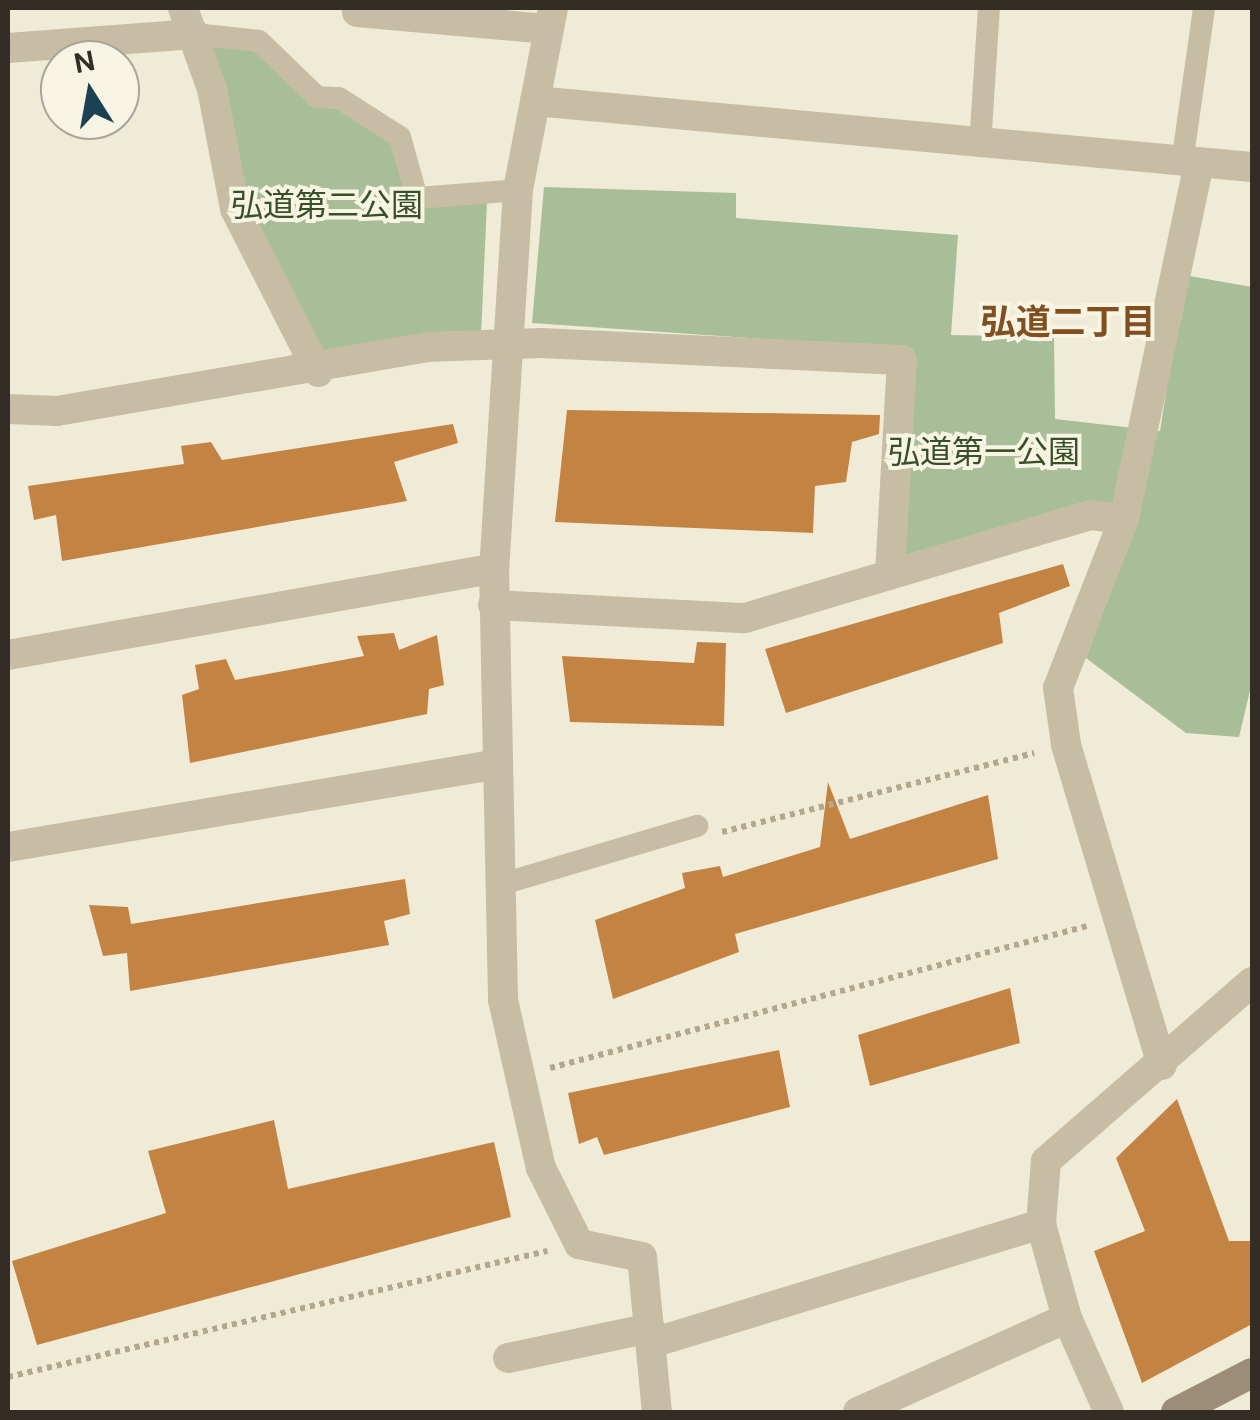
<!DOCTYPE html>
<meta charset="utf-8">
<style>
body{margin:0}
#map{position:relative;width:1260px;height:1420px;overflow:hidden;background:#f0ebd7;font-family:"DM Sans","Noto Sans JP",sans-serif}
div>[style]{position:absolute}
.green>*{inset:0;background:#a7be98}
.building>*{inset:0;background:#c38342}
.path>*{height:6px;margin-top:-3px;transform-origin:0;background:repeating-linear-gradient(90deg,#b3a88e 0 5px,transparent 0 10px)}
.lane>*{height:22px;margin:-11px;padding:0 11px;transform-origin:11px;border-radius:11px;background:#c7bda4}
.street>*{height:30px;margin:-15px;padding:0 15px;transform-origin:15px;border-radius:15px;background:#c7bda4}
.secondary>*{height:30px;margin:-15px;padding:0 15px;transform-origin:15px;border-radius:15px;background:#9b8d76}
span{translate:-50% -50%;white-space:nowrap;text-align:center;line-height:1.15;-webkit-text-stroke:8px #f8f4e3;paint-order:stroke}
.park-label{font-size:32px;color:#38502a}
.neighbourhood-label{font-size:35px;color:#805021;font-weight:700}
.frame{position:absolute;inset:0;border:10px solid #332d25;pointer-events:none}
.north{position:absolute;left:40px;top:40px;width:100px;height:100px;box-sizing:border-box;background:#f8f4e3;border:2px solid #a9a497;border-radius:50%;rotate:349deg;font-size:28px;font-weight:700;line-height:40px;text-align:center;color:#332d25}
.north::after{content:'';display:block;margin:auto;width:35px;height:45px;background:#1c4153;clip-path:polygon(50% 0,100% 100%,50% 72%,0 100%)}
</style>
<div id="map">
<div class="green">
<div style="clip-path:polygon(202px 43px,256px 47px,395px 143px,413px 202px,487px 202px,481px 336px,319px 352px,251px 236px)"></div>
<div style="clip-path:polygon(544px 187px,736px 193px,736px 218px,958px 235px,951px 335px,1054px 337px,1055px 419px,1160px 431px,1184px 275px,1252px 287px,1252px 682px,1239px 737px,1186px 733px,1086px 658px,1138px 517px,899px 557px,909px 349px,532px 323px)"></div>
</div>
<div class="building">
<div style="clip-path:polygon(567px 410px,880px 415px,879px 434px,852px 442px,846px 482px,815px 486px,813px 533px,555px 522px)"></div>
<div style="clip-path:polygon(453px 424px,458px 443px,394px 462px,407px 501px,62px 561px,56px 515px,34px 520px,28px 486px,184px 464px,181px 446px,211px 442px,222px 460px)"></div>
<div style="clip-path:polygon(1063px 564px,1070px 586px,999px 613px,1003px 643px,786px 713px,765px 649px)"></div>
<div style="clip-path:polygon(394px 633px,399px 650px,437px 635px,444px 685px,429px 689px,427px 714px,190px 763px,182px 695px,199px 689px,195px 665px,226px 659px,235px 680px,364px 656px,357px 636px)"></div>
<div style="clip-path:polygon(697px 642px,726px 643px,724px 726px,570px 722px,562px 656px,694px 663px)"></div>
<div style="clip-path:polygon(828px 782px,850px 839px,988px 795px,998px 859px,735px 934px,739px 952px,613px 999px,595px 920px,685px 888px,682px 873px,720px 866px,723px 877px,820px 847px)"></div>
<div style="clip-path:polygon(405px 879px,410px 914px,384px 921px,389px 945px,130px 991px,127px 953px,103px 956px,89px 905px,128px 907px,131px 924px)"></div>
<div style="clip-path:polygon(1010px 988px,1020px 1043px,870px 1086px,858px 1035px)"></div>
<div style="clip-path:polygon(779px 1050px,790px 1107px,604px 1155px,597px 1137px,579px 1144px,568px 1093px)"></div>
<div style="clip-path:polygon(1177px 1099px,1229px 1241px,1252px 1241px,1252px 1324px,1142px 1383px,1094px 1251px,1145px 1231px,1116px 1158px)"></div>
<div style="clip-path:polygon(274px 1120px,288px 1189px,494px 1142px,511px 1217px,37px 1345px,12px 1261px,166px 1213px,148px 1151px)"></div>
</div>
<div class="path">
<div style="left:722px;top:832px;width:322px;rotate:-14.2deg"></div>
<div style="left:550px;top:1068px;width:555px;rotate:-14.81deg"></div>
<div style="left:8px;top:1377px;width:554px;rotate:-13.16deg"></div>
</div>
<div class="lane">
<div style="left:194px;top:34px;width:65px;rotate:6.1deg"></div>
<div style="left:259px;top:41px;width:81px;rotate:44deg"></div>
<div style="left:317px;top:97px;width:22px;rotate:3deg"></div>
<div style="left:339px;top:98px;width:72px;rotate:32.6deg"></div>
<div style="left:400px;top:137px;width:63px;rotate:74.4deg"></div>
<div style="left:417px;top:198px;width:101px;rotate:-4.5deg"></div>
<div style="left:980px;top:146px;width:138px;rotate:-86.3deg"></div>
<div style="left:1182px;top:163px;width:157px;rotate:-81.9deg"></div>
<div style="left:499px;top:885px;width:207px;rotate:-16.6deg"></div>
</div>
<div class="street">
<div style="left:183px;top:8px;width:86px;rotate:70.3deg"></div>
<div style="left:212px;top:89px;width:122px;rotate:79.1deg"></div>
<div style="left:235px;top:209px;width:183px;rotate:63deg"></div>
<div style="left:553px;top:8px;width:185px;rotate:100.9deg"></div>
<div style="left:518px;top:190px;width:379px;rotate:93.6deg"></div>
<div style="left:494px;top:568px;width:432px;rotate:88.8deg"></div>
<div style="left:503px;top:1000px;width:172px;rotate:77.3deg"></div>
<div style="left:541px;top:1168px;width:85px;rotate:63.4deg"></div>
<div style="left:579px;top:1244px;width:64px;rotate:11.7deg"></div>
<div style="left:642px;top:1257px;width:156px;rotate:84.5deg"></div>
<div style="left:357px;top:12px;width:192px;rotate:5.1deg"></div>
<div style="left:8px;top:48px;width:187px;rotate:-4.3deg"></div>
<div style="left:535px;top:101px;width:720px;rotate:5.26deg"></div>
<div style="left:8px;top:409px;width:49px;rotate:2.3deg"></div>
<div style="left:57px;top:411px;width:375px;rotate:-9.8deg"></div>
<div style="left:426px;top:347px;width:115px;rotate:-2deg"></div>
<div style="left:541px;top:343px;width:361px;rotate:2.7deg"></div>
<div style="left:902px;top:360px;width:215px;rotate:93.2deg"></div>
<div style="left:493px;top:605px;width:252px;rotate:3deg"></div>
<div style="left:745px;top:618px;width:361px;rotate:-16.6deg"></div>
<div style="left:1091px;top:515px;width:33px;rotate:7deg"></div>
<div style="left:8px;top:655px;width:494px;rotate:-10.1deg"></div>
<div style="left:8px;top:847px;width:494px;rotate:-9.6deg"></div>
<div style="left:1162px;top:1065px;width:335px;rotate:-106.7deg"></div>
<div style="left:1066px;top:744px;width:57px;rotate:-98.1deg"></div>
<div style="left:1058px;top:688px;width:181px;rotate:-68.7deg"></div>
<div style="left:1124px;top:519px;width:363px;rotate:-78.1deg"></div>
<div style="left:652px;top:1343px;width:407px;rotate:-17deg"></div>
<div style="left:508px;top:1358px;width:145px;rotate:-11.9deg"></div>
<div style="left:858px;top:1412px;width:229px;rotate:-24.2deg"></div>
<div style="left:1109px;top:1412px;width:103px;rotate:-114.1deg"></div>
<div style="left:1067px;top:1318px;width:98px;rotate:-105.5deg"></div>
<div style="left:1041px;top:1224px;width:63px;rotate:-85.5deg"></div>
<div style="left:1046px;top:1161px;width:273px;rotate:-41deg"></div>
</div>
<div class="secondary">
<div style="left:1176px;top:1412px;width:85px;rotate:-27.2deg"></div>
</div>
<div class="park-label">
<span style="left:327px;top:205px">弘道第二公園</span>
<span style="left:984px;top:452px">弘道第一公園</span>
</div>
<div class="neighbourhood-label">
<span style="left:1068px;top:322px">弘道二丁目</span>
</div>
<div class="frame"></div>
<div class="north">N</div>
</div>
